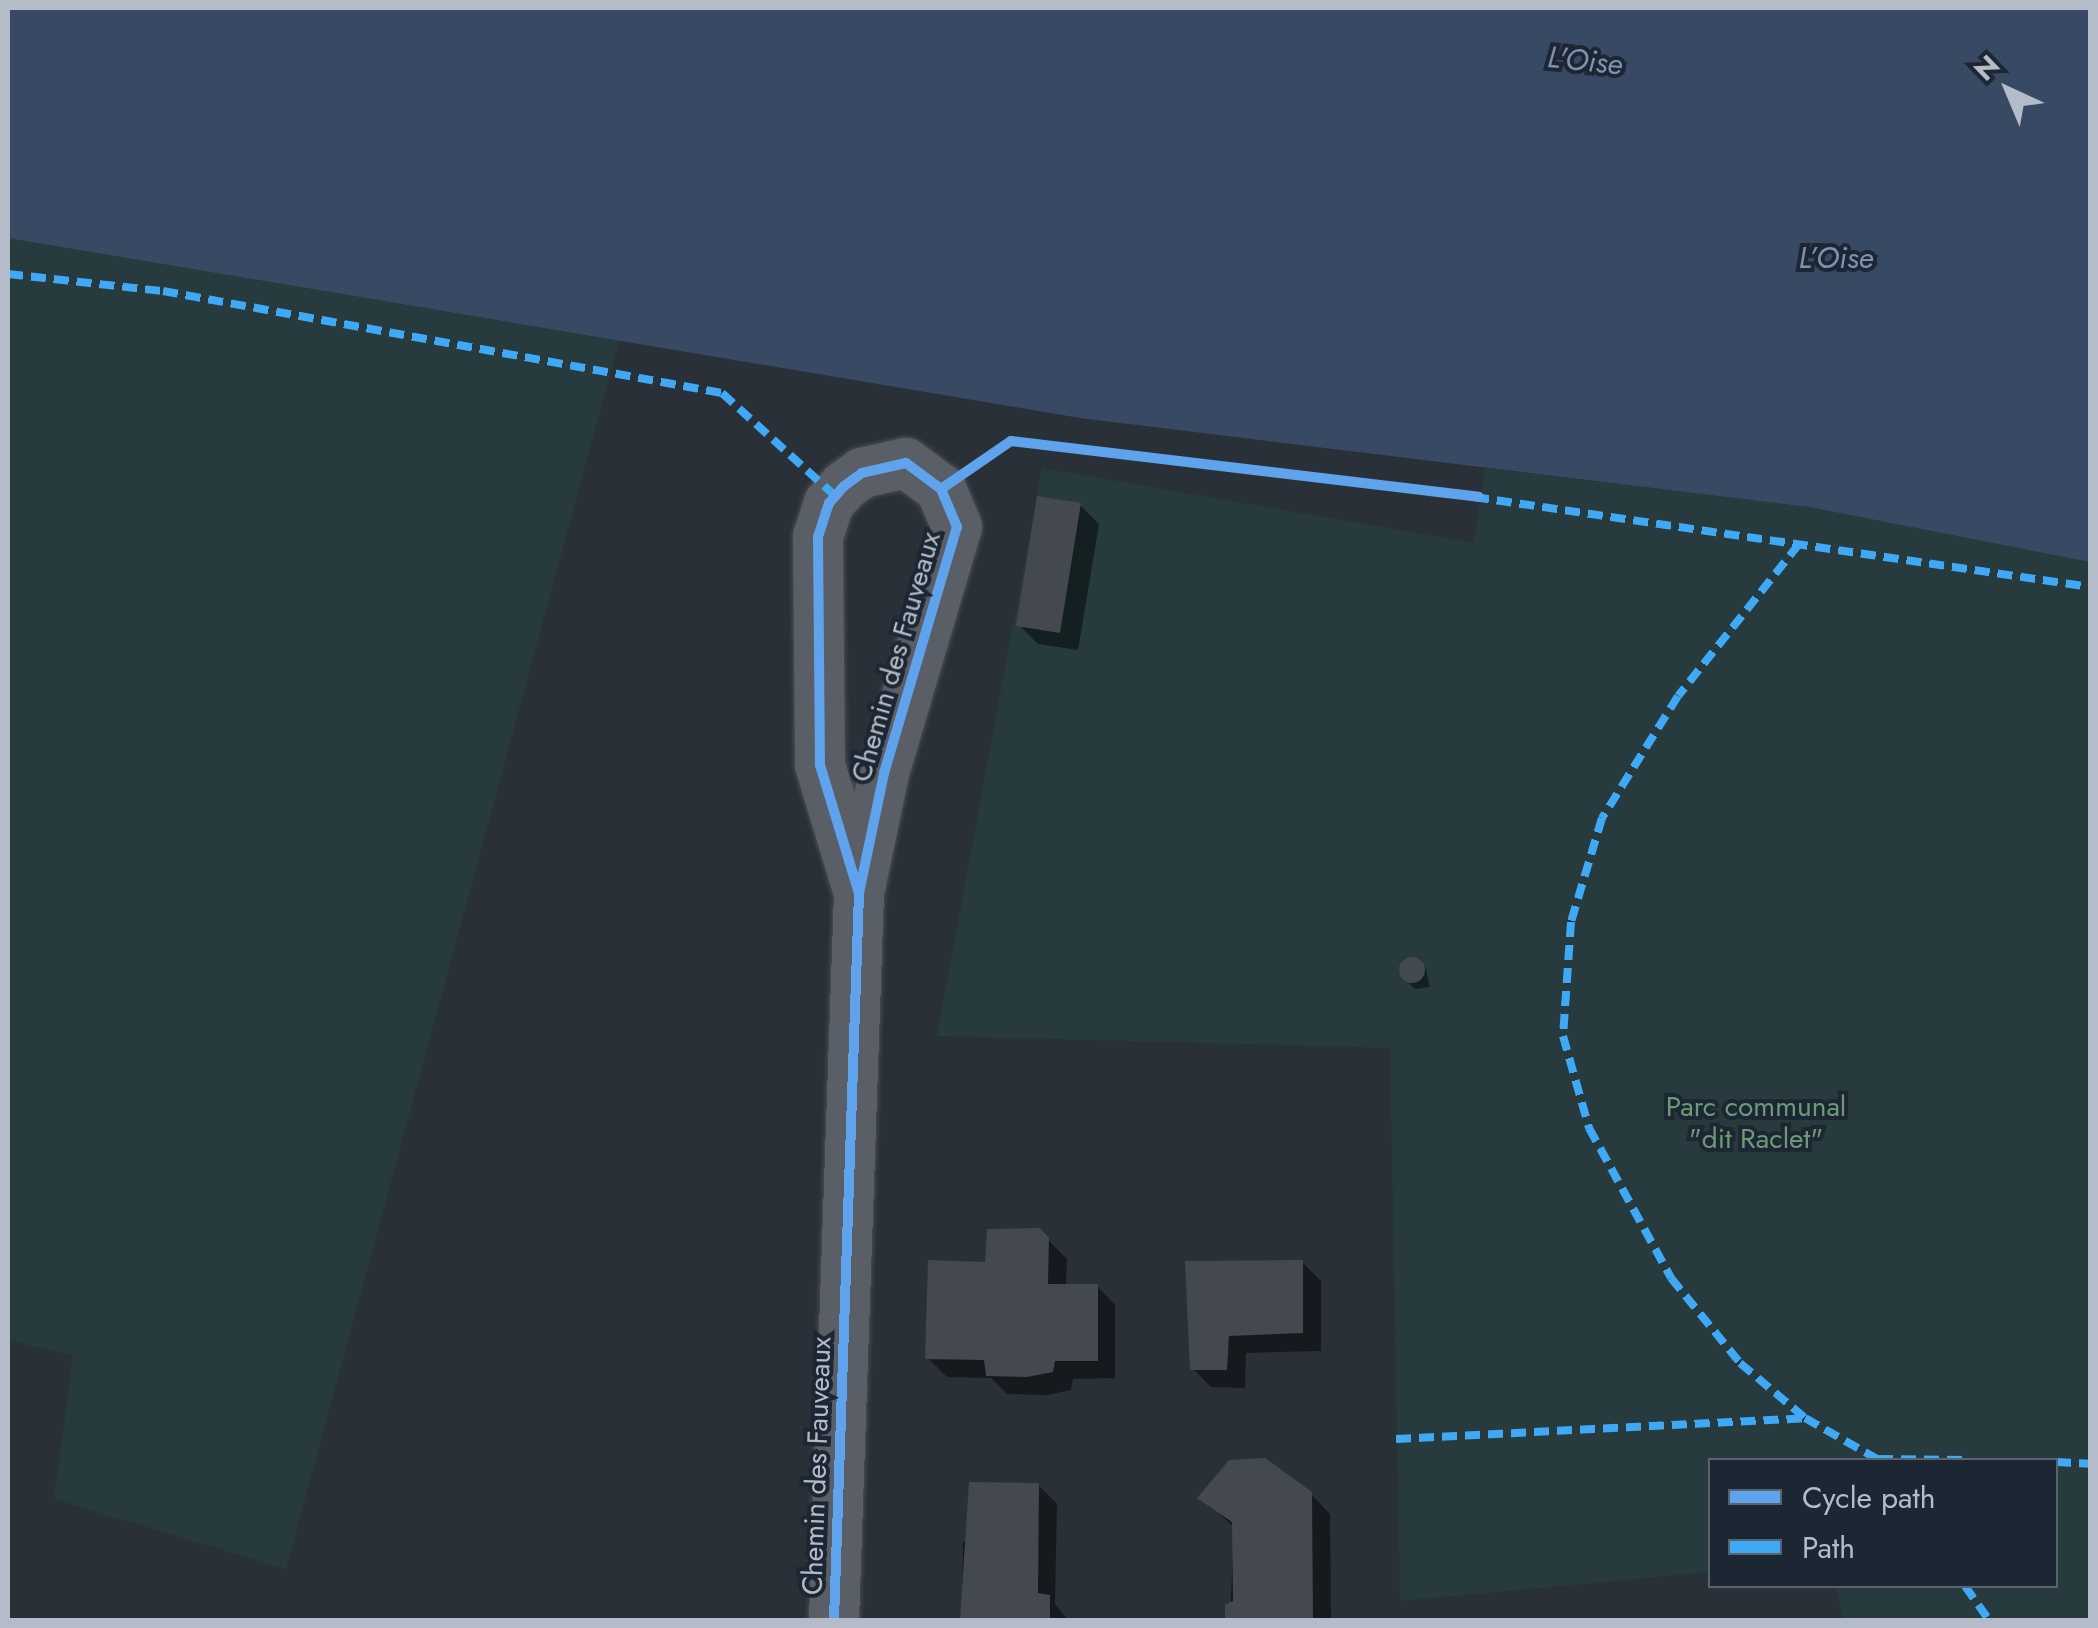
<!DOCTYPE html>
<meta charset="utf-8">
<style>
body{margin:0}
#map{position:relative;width:2098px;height:1628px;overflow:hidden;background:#2a3038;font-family:Jost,sans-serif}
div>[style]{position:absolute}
.green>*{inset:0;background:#273a3e}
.water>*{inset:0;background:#384963}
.shadow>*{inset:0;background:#0007}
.building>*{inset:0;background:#444950}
.round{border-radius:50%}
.roads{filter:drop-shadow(0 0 2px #484c53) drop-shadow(0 0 2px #484c53)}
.minor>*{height:50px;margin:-25px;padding:0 25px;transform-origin:25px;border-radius:25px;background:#5a5e66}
.quiet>*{height:8px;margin-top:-4px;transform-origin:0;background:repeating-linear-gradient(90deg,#3fa9f5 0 15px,transparent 0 23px)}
.cycleway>*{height:10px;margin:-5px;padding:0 5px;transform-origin:5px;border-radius:5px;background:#60a3ed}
span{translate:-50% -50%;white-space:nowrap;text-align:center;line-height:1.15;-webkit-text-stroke:8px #1d2633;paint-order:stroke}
.street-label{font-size:28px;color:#b4bcc9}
.park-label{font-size:28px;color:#6b9a76}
.water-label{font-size:30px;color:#7c92b1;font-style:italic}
.frame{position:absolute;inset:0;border:10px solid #b4bcc9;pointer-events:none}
.legend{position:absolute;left:1708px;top:1458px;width:350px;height:130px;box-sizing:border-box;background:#1d2633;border:2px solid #59626f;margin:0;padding:12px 18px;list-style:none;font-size:30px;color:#b4bcc9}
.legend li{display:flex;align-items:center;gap:20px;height:50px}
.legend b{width:50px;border:2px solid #59626f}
.north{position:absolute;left:1958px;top:40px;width:100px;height:100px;-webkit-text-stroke:8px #1d2633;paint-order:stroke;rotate:316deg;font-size:28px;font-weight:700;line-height:40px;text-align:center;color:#b4bcc9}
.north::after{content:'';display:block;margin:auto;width:35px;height:45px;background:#b4bcc9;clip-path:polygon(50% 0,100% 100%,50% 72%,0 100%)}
</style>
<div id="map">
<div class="green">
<div style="clip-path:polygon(8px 238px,619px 341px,286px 1569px,54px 1499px,73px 1356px,8px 1340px)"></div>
<div style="clip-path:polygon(1042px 468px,1474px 543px,1485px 468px,1809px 507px,2090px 562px,2090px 1620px,1844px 1620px,1835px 1586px,2056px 1586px,2056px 1460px,1710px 1460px,1710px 1572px,1400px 1601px,1390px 1048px,937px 1036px)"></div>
</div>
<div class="water">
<div style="clip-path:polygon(8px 8px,2090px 8px,2090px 562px,1809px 507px,1080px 418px,8px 238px)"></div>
</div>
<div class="shadow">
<div style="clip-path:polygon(1080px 505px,1099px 524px,1078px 650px,1038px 644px,1019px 625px)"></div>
<div style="clip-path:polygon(1417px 960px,1426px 969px,1430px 987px,1415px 989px,1406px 980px,1404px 964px)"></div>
<div style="clip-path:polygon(1039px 1231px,1067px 1259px,1066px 1286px,1097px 1286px,1115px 1305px,1115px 1378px,1073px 1379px,1071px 1390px,1047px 1395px,1007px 1394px,991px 1378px,947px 1377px,928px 1358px,988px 1265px)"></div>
<div style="clip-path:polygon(1302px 1262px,1321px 1281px,1321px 1351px,1246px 1353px,1245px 1388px,1211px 1387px,1193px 1369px)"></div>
<div style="clip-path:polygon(1038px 1485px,1057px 1504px,1055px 1604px,1068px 1620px,962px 1620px,963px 1543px)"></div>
<div style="clip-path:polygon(1311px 1494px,1330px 1514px,1331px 1620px,1230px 1620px,1234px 1527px,1201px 1497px)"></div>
</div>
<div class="building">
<div style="clip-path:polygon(1037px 496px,1081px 503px,1060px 633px,1016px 626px)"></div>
<div class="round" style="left:1399px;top:957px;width:26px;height:26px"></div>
<div style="clip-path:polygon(1040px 1228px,1049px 1238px,1048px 1284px,1098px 1284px,1098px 1361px,1055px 1361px,1053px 1372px,1027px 1377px,986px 1376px,984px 1360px,925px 1359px,928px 1260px,985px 1262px,987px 1229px)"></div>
<div style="clip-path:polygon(1303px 1260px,1303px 1333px,1229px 1336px,1227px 1370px,1190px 1370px,1185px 1261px)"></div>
<div style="clip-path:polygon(1265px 1458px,1312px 1492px,1313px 1620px,1225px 1620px,1225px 1605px,1233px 1601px,1232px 1522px,1197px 1498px,1229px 1460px)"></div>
<div style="clip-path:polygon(969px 1482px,1039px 1483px,1038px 1593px,1050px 1595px,1050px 1620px,960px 1620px)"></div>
</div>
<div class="roads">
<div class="minor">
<div style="left:834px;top:1620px;width:727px;rotate:-88.03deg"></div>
<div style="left:859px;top:893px;width:123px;rotate:-78.2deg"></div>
<div style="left:884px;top:773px;width:257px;rotate:-73.5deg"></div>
<div style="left:957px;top:527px;width:41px;rotate:-112.8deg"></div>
<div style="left:941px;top:489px;width:44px;rotate:-143.4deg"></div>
<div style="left:906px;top:463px;width:45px;rotate:167.2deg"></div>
<div style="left:862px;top:473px;width:22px;rotate:144deg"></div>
<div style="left:844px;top:486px;width:23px;rotate:131deg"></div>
<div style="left:829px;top:503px;width:36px;rotate:108deg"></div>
<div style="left:818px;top:537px;width:228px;rotate:89.5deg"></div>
<div style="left:820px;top:765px;width:134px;rotate:73.1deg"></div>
</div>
</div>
<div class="quiet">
<div style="left:8px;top:274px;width:156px;rotate:6.3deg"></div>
<div style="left:163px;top:291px;width:568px;rotate:10.34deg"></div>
<div style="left:722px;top:393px;width:153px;rotate:42.3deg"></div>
<div style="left:1474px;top:497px;width:623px;rotate:8.31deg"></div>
<div style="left:1799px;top:544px;width:194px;rotate:128.5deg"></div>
<div style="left:1678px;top:696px;width:144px;rotate:121.9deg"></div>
<div style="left:1602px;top:818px;width:109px;rotate:106.6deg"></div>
<div style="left:1571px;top:922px;width:114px;rotate:94deg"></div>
<div style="left:1563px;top:1036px;width:96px;rotate:74.2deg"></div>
<div style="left:1589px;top:1128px;width:171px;rotate:61.3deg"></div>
<div style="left:1671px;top:1278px;width:109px;rotate:50.9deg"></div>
<div style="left:1740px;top:1363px;width:85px;rotate:40.2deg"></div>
<div style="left:1805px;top:1418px;width:85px;rotate:29.6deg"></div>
<div style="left:1396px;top:1439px;width:410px;rotate:-2.9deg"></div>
<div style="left:1878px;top:1459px;width:89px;rotate:0.6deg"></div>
<div style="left:2056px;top:1462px;width:34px;rotate:3deg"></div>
<div style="left:1965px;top:1586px;width:42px;rotate:54.8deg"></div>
</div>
<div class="cycleway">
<div style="left:941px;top:489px;width:85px;rotate:-34.4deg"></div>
<div style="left:1011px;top:441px;width:471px;rotate:6.8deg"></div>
<div style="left:834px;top:1620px;width:727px;rotate:-88.03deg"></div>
<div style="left:859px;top:893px;width:123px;rotate:-78.2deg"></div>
<div style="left:884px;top:773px;width:257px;rotate:-73.5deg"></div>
<div style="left:957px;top:527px;width:41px;rotate:-112.8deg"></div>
<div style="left:941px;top:489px;width:44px;rotate:-143.4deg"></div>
<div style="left:906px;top:463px;width:45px;rotate:167.2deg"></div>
<div style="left:862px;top:473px;width:22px;rotate:144deg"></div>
<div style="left:844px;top:486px;width:23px;rotate:131deg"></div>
<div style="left:829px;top:503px;width:36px;rotate:108deg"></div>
<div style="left:818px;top:537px;width:228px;rotate:89.5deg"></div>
<div style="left:820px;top:765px;width:134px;rotate:73.1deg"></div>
</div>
<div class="street-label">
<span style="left:896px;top:657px;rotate:-74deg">Chemin des Fauveaux</span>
<span style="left:817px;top:1466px;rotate:-88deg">Chemin des Fauveaux</span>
</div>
<div class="park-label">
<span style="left:1756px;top:1123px">Parc communal<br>"dit Raclet"</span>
</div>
<div class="water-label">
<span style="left:1585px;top:61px;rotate:6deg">L'Oise</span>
<span style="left:1836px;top:258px">L’Oise</span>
</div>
<div class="frame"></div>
<ul class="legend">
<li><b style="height:12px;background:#60a3ed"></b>Cycle path</li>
<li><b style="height:12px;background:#3fa9f5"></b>Path</li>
</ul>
<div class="north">N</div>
</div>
